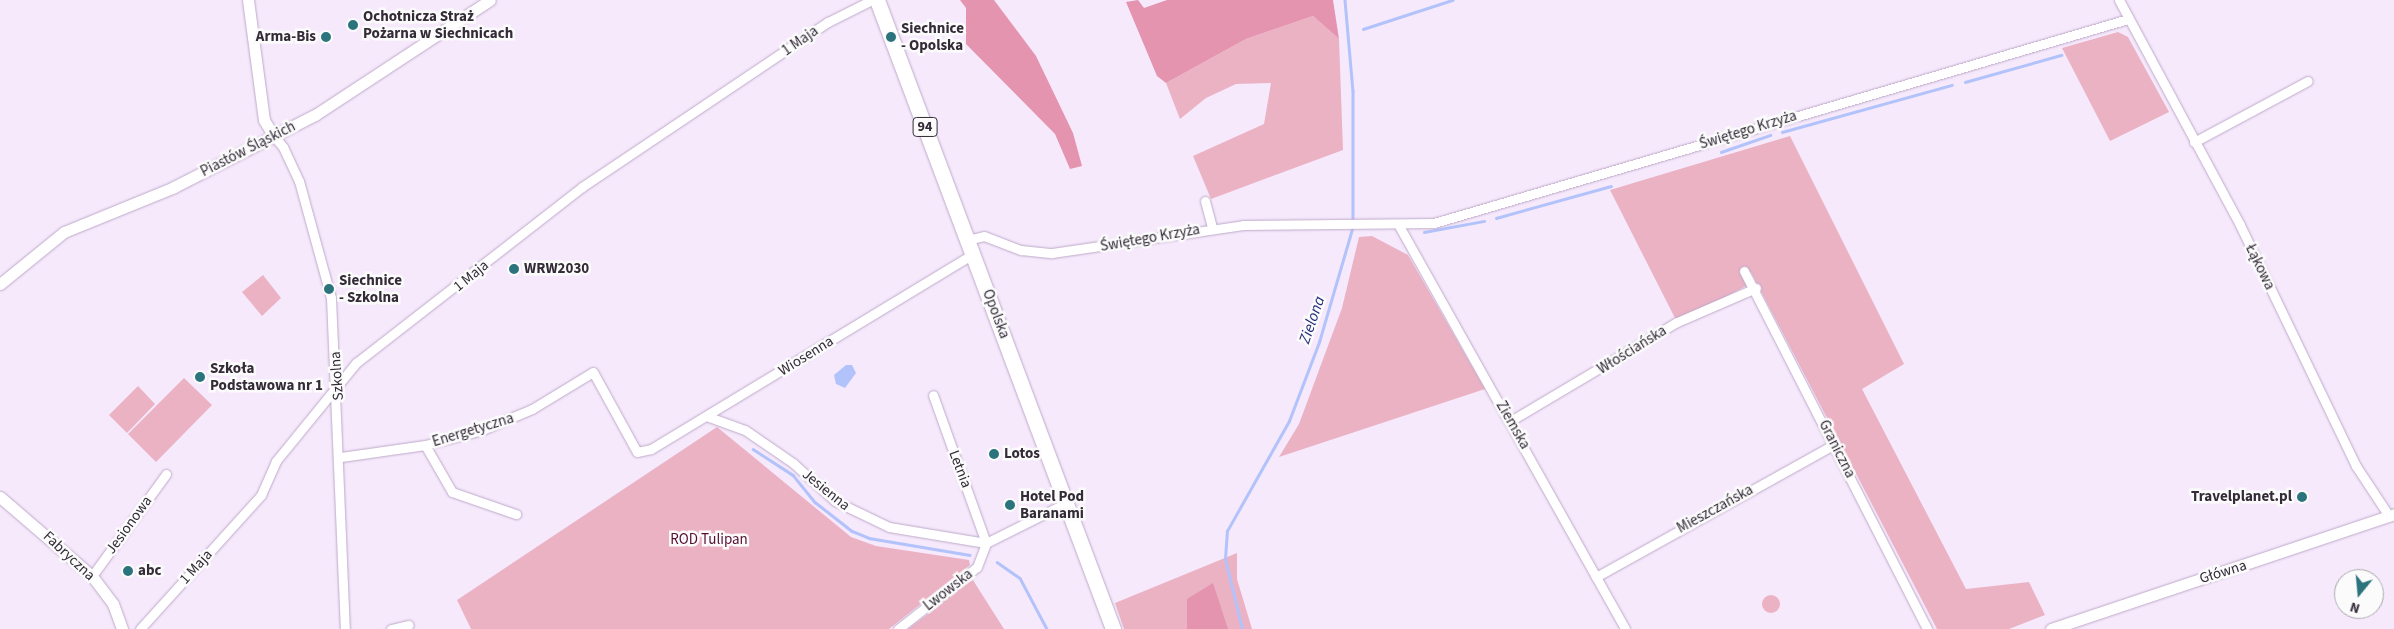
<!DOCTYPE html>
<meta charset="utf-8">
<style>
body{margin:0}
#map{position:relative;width:2394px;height:629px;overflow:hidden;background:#f6e9fc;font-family:"Source Sans 3",sans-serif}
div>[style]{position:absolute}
.green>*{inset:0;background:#ebb2c4}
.round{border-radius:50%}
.forest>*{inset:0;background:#e494af}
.water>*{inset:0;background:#b2c2fa}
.stream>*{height:2.5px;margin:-1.25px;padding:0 1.25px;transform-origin:1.25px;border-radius:1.25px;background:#b2c2fa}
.roads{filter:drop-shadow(0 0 1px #bea9c8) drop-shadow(0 0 1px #bea9c8)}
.minor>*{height:9px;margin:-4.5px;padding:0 4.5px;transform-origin:4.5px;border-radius:4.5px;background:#fff}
.tertiary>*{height:11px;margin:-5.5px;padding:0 5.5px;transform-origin:5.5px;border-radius:5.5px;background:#fff}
.primary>*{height:15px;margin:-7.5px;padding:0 7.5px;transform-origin:7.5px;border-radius:7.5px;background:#fff}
.dots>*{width:14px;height:14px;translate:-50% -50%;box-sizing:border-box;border:2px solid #fbfbfb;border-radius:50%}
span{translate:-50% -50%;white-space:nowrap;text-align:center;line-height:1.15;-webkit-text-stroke:5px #fbfbfb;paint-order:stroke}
.shield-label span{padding:1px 4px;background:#fbfbfb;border:1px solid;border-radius:4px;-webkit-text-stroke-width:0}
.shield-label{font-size:14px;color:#332b37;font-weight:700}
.poi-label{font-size:15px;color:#332b37;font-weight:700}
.left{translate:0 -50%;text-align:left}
.right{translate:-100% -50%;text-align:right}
.street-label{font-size:15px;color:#332b37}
.park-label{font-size:15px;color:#540e2e}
.water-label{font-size:16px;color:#222b79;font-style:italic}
.north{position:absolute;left:2334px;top:569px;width:50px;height:50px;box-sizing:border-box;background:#fbfbfb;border:1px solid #aba8ad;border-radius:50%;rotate:197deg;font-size:14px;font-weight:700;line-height:20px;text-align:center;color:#332b37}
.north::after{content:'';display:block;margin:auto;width:18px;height:22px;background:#2b737d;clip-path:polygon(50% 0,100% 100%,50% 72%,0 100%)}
</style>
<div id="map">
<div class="green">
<div style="clip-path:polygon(1313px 16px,1339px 39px,1343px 150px,1211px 199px,1193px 156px,1264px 124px,1271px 83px,1236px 84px,1206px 98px,1180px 119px,1166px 83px,1246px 39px)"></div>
<div style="clip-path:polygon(2118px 32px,2128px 37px,2169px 112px,2110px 141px,2062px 48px)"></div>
<div style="clip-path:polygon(1790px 136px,1904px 364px,1862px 389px,1966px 589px,2029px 582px,2045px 615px,2009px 629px,1937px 629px,1751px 272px,1748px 285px,1677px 322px,1610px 190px)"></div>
<div style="clip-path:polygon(1372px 236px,1408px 255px,1485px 389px,1279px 457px,1299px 424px,1342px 308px,1359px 237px)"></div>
<div style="clip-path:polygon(263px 275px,281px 298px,262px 316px,242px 292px)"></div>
<div style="clip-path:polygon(184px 378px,212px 405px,156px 462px,128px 434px)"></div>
<div style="clip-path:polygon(138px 386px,155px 404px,127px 433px,109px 415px)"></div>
<div style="clip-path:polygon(717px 427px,851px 537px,876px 546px,969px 560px,970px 565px,889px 629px,471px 629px,457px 600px)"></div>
<div style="clip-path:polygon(1237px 553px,1237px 579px,1252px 629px,1124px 629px,1115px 603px)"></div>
<div style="clip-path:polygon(971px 577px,1004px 629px,908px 629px,932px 611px)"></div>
<div class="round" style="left:1762px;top:595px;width:18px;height:18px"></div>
</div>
<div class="forest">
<div style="clip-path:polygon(960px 0,994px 0,1036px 56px,1073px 133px,1082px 166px,1070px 169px,1055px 134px,966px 44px,966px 8px)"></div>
<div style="clip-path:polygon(1138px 0,1144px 8px,1167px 0,1333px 0,1339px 39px,1313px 16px,1246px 39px,1166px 83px,1157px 76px,1126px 2px)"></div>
<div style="clip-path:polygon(1213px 583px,1228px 629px,1187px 629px,1187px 599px)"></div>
</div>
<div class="water">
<div style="clip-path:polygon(846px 365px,852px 365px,856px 373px,845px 388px,836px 384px,834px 375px)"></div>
</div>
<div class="stream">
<div style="left:1345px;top:0;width:91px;rotate:85deg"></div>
<div style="left:1353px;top:91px;width:130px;rotate:90deg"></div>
<div style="left:1363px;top:29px;width:94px;rotate:-18deg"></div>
<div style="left:1965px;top:82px;width:100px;rotate:-15.7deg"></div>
<div style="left:1782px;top:132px;width:176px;rotate:-15.5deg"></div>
<div style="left:1721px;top:152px;width:52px;rotate:-19.1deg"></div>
<div style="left:1496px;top:218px;width:119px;rotate:-15.5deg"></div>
<div style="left:1424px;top:232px;width:61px;rotate:-10.4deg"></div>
<div style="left:753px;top:449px;width:48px;rotate:33deg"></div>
<div style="left:793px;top:475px;width:35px;rotate:51deg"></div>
<div style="left:815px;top:502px;width:47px;rotate:38.1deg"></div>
<div style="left:852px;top:531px;width:18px;rotate:22deg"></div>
<div style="left:869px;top:538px;width:102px;rotate:9.6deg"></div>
<div style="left:997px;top:562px;width:28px;rotate:35deg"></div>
<div style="left:1020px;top:578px;width:58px;rotate:62.1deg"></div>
<div style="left:1242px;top:629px;width:72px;rotate:-103.7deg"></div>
<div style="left:1225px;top:559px;width:28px;rotate:-86deg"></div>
<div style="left:1227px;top:531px;width:126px;rotate:-60.6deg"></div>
<div style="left:1289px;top:421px;width:85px;rotate:-69.2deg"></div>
<div style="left:1319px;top:342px;width:121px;rotate:-73.7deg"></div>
</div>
<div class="roads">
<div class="minor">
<div style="left:2119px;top:0;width:255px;rotate:61.7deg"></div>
<div style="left:2240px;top:225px;width:267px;rotate:64.3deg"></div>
<div style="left:2356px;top:466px;width:60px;rotate:56.6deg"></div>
<div style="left:273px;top:135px;width:16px;rotate:50deg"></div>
<div style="left:283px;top:147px;width:38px;rotate:65deg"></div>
<div style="left:299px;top:181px;width:121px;rotate:74.7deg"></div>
<div style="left:331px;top:298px;width:331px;rotate:87.6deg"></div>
<div style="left:2194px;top:142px;width:129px;rotate:-28.2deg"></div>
<div style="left:1205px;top:201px;width:28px;rotate:75deg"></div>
<div style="left:1398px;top:224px;width:464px;rotate:60.7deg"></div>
<div style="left:967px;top:240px;width:17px;rotate:-13deg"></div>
<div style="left:984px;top:236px;width:40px;rotate:21deg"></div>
<div style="left:1021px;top:250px;width:31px;rotate:6deg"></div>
<div style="left:1052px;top:253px;width:193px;rotate:-8.3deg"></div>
<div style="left:1243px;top:225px;width:191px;rotate:-0.6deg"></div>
<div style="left:1434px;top:223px;width:723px;rotate:-16.38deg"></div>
<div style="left:1744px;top:271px;width:402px;rotate:62.9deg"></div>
<div style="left:709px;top:417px;width:38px;rotate:20deg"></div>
<div style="left:745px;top:430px;width:58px;rotate:34.5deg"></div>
<div style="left:793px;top:463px;width:57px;rotate:42.1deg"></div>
<div style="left:835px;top:501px;width:60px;rotate:25.7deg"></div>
<div style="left:889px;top:527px;width:98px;rotate:9.4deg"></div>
<div style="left:986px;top:543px;width:89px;rotate:-26.6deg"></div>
<div style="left:1512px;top:420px;width:192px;rotate:-30.7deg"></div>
<div style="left:1677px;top:322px;width:86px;rotate:-23.3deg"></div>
<div style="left:425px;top:445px;width:54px;rotate:60.1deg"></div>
<div style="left:452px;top:492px;width:68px;rotate:19deg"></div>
<div style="left:341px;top:457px;width:85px;rotate:-8.1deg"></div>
<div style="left:425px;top:445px;width:59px;rotate:-14.7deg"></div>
<div style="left:482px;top:430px;width:54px;rotate:-22.8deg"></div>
<div style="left:532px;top:409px;width:71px;rotate:-31.2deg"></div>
<div style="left:593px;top:372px;width:91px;rotate:61.2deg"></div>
<div style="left:637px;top:452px;width:14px;rotate:-12deg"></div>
<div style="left:651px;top:449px;width:376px;rotate:-31.2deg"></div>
<div style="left:92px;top:576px;width:126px;rotate:-54deg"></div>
<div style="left:1596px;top:577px;width:274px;rotate:-29.1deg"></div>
<div style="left:140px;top:629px;width:181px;rotate:-47.9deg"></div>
<div style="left:261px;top:495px;width:37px;rotate:-66deg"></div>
<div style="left:276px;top:461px;width:127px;rotate:-50.8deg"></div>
<div style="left:356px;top:363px;width:286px;rotate:-37.9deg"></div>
<div style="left:582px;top:187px;width:296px;rotate:-33.9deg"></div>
<div style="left:828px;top:22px;width:49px;rotate:-26.6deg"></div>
<div style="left:391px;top:629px;width:18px;rotate:-13deg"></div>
<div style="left:898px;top:629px;width:100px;rotate:-38.1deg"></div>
<div style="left:977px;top:567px;width:26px;rotate:-69deg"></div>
<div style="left:986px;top:543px;width:157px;rotate:-109.7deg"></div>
</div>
<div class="tertiary">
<div style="left:248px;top:0;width:121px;rotate:82.4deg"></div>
<div style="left:264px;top:120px;width:17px;rotate:59deg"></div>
<div style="left:0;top:284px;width:82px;rotate:-39.1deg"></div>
<div style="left:64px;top:232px;width:119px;rotate:-22.2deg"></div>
<div style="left:174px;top:187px;width:158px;rotate:-27.1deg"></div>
<div style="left:315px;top:115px;width:209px;rotate:-33.3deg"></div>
<div style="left:0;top:497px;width:121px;rotate:40.7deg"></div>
<div style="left:92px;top:576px;width:35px;rotate:53deg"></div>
<div style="left:113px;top:604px;width:27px;rotate:70deg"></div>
<div style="left:2051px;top:629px;width:362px;rotate:-18.5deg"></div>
</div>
<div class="primary">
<div style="left:877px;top:0;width:672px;rotate:69.43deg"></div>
</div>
</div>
<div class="dots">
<div style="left:353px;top:25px;background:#2b737d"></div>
<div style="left:326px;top:37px;background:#2b737d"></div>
<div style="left:891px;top:37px;background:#2b737d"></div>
<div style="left:514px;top:269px;background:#2b737d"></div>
<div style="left:329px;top:289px;background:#2b737d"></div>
<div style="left:200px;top:377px;background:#2b737d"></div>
<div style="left:994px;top:454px;background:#2b737d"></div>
<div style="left:2302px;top:497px;background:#2b737d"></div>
<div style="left:1010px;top:505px;background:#2b737d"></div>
<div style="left:128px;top:571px;background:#2b737d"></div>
</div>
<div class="shield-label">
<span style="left:925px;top:127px">94</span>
</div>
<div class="poi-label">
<span class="left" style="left:363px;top:25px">Ochotnicza Straż<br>Pożarna w Siechnicach</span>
<span class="left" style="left:901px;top:37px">Siechnice<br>- Opolska</span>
<span class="right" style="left:316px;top:37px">Arma-Bis</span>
<span class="left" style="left:524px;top:269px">WRW2030</span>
<span class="left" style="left:339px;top:289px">Siechnice<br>- Szkolna</span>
<span class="left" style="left:210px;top:377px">Szkoła<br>Podstawowa nr 1</span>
<span class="left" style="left:1004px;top:454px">Lotos</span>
<span class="left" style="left:1020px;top:505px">Hotel Pod<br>Baranami</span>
<span class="right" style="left:2292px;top:497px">Travelplanet.pl</span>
<span class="left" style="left:138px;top:571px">abc</span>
</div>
<div class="street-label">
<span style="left:800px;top:41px;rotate:-35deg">1 Maja</span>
<span style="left:1748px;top:130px;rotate:-17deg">Świętego Krzyża</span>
<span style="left:248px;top:149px;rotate:-27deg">Piastów Śląskich</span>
<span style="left:1150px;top:238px;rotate:-10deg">Świętego Krzyża</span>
<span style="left:2260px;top:267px;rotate:64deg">Łąkowa</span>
<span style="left:471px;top:276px;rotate:-39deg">1 Maja</span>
<span style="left:996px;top:314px;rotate:69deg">Opolska</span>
<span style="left:1632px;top:350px;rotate:-32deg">Włościańska</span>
<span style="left:806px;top:356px;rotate:-32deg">Wiosenna</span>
<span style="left:337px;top:376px;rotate:-94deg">Szkolna</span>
<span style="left:1513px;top:425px;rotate:60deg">Ziemska</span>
<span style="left:473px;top:430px;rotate:-17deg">Energetyczna</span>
<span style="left:1837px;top:449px;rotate:63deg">Graniczna</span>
<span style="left:960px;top:469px;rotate:69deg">Letnia</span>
<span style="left:826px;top:490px;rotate:39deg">Jesienna</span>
<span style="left:1715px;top:509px;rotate:-29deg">Mieszczańska</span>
<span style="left:129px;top:525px;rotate:-54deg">Jesionowa</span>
<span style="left:69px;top:556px;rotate:43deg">Fabryczna</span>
<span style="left:196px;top:567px;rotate:-48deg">1 Maja</span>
<span style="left:2223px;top:572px;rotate:-17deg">Główna</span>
<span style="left:948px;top:590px;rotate:-38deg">Lwowska</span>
</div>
<div class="park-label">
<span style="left:709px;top:540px">ROD Tulipan</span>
</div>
<div class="water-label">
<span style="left:1312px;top:320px;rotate:-71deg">Zielona</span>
</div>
<div class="north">N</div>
</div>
